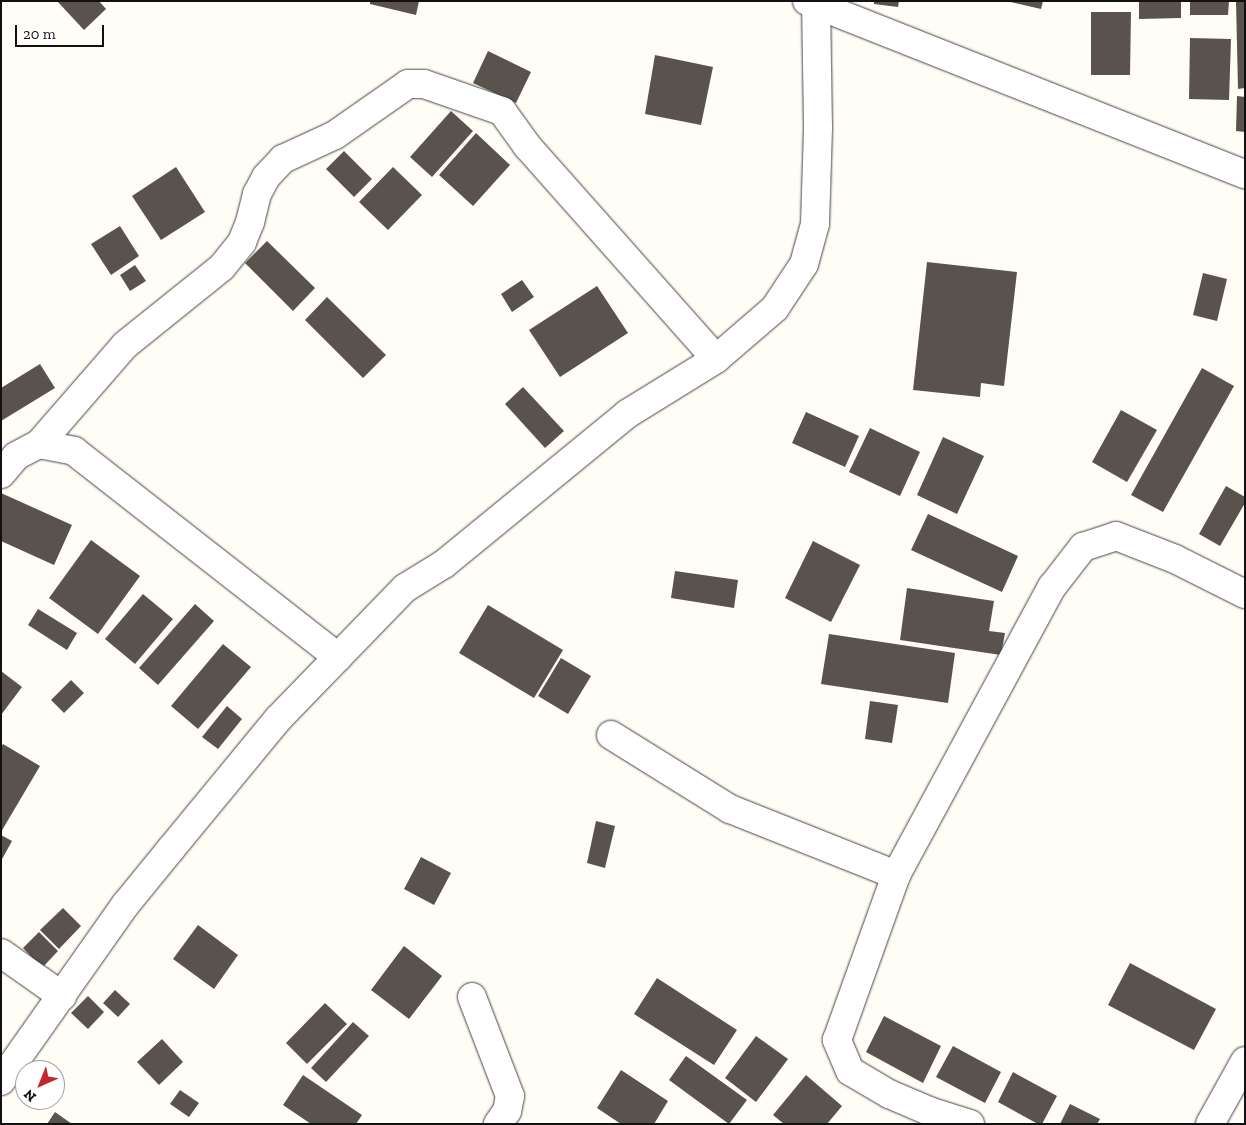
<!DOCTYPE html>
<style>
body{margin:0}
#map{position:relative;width:1246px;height:1125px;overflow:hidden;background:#fffdf5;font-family:"Zilla Slab",serif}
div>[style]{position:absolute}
.building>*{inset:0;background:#5a524d}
.roads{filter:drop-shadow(0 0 1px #444) drop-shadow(0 0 1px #444)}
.minor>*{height:28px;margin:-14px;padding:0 14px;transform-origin:14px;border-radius:14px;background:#fff}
span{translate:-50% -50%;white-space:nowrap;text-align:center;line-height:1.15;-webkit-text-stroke:5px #fff;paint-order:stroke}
.frame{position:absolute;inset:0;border:2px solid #111;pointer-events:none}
.north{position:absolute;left:15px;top:1060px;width:50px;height:50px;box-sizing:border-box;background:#fff;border:1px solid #a0a0a0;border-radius:50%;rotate:224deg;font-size:14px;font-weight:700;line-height:20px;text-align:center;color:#111}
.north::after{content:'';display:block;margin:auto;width:18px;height:22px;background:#c4262e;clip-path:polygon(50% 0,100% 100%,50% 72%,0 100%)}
.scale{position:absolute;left:15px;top:25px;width:89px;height:22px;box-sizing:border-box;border:2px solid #111;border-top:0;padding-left:6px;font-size:15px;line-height:18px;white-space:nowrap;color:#111;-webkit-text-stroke:4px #fff;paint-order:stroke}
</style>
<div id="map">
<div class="building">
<div style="clip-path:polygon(57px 1px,99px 1px,106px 9px,84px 30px)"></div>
<div style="clip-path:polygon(370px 1px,419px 1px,416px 15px,370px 4px)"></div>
<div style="clip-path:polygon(874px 1px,899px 1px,898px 7px,874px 4px)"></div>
<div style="clip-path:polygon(1006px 1px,1043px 1px,1041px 9px)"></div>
<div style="clip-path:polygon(1139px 1px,1181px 1px,1181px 18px,1139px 19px)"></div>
<div style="clip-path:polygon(1190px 1px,1229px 1px,1228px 15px,1190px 15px)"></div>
<div style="clip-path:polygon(1236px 1px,1245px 1px,1245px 88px,1238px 89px)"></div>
<div style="clip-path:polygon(1091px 12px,1131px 12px,1130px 75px,1091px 75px)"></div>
<div style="clip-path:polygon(1190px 38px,1231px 39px,1229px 100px,1189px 99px)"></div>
<div style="clip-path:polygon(488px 51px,531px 72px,516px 103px,473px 83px)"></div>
<div style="clip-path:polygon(655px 55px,713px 67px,701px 125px,645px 114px)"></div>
<div style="clip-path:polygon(1237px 96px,1245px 97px,1245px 132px,1236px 131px)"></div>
<div style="clip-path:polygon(451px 111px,473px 131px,432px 177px,410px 157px)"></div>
<div style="clip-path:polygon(476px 133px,510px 165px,473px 206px,439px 175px)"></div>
<div style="clip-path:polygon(344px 151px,372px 179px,354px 197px,326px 169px)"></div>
<div style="clip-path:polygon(176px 167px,205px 212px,161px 240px,132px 196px)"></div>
<div style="clip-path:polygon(393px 167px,422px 195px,388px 230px,359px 202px)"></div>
<div style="clip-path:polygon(120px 226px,139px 256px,111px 275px,91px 244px)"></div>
<div style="clip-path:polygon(267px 241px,315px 288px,293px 311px,245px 263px)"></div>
<div style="clip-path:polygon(927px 262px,1017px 272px,1004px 386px,981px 383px,980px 397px,913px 390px)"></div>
<div style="clip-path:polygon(135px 265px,146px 281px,130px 291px,120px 275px)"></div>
<div style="clip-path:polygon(1203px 273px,1227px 279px,1217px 321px,1193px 315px)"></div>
<div style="clip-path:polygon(522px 280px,534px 297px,512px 312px,501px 294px)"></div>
<div style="clip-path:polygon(597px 286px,628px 333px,560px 377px,529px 330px)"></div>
<div style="clip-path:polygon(327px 297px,386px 355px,363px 378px,305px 320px)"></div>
<div style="clip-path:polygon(40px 364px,55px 388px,1px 421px,1px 388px)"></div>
<div style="clip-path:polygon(1202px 368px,1234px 386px,1163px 512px,1131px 495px)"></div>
<div style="clip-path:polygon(523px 387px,564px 431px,545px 448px,505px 404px)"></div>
<div style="clip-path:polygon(1121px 410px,1157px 430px,1127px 482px,1092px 462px)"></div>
<div style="clip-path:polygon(806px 412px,859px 436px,845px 467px,792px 443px)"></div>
<div style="clip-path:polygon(870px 428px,920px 452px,900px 496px,849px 472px)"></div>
<div style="clip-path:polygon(943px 437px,984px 456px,957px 514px,917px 495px)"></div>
<div style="clip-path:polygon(1226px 486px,1245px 497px,1245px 503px,1220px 546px,1199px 534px)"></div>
<div style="clip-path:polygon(1px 493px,72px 525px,54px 565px,1px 541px)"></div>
<div style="clip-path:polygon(928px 514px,1018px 556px,1002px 592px,911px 550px)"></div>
<div style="clip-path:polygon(91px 540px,140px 576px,98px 634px,49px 598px)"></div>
<div style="clip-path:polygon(813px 541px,860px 565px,831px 622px,785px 598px)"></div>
<div style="clip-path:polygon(675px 571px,738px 580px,734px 608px,671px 598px)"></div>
<div style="clip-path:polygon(907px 588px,994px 601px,989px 631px,1005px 633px,1001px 655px,900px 640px)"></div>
<div style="clip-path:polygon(143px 594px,173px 619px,135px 664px,105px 639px)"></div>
<div style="clip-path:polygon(195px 604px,214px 621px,158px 685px,139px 668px)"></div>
<div style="clip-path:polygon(488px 605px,563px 650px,534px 698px,459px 653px)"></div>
<div style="clip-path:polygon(38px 609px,77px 633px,67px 650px,28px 625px)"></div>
<div style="clip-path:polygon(829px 634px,955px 653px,948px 703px,821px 684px)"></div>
<div style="clip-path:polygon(223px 644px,251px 667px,198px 729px,171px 706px)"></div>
<div style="clip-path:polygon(561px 658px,591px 676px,568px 714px,538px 696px)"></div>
<div style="clip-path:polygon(1px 671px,22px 687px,1px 715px)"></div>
<div style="clip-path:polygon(71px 680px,84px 693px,64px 713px,51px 700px)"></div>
<div style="clip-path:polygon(870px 701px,898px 705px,892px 743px,865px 739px)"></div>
<div style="clip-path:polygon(227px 706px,242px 719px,218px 749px,202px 737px)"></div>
<div style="clip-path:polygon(3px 744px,40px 766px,1px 832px,1px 747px)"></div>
<div style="clip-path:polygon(596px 821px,615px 826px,605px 868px,587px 863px)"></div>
<div style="clip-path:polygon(1px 835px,12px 841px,1px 861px)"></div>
<div style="clip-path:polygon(421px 857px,451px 873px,434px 905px,404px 889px)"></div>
<div style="clip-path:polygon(63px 908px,81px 926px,59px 949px,40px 930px)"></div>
<div style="clip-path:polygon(198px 925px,238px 955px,214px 989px,173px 959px)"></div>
<div style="clip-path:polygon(39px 932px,58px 951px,42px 968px,23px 948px)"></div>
<div style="clip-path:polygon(404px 946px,442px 976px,409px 1019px,371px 990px)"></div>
<div style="clip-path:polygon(1130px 963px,1216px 1009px,1194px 1050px,1108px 1005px)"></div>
<div style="clip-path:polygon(657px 978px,737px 1030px,714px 1065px,634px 1014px)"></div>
<div style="clip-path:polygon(115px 990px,130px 1004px,118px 1017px,103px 1003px)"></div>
<div style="clip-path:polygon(88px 996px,104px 1012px,88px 1029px,71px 1013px)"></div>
<div style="clip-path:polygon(325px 1003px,347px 1024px,307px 1064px,286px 1043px)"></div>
<div style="clip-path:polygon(884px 1016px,941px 1046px,923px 1083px,866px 1052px)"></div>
<div style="clip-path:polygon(353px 1022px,369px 1036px,326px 1082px,311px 1068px)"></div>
<div style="clip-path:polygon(756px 1036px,788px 1059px,756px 1102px,725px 1078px)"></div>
<div style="clip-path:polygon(162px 1039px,183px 1062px,159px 1085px,137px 1062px)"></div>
<div style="clip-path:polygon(953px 1046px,1001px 1072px,985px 1103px,936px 1077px)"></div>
<div style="clip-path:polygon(686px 1056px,747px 1100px,729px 1124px,669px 1080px)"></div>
<div style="clip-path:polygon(621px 1070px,668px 1101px,654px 1124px,621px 1124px,597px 1108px)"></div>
<div style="clip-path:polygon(1013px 1072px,1057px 1096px,1042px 1124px,1038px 1124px,998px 1102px)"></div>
<div style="clip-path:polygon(303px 1075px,362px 1115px,356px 1124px,311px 1124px,283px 1105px)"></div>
<div style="clip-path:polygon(806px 1075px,842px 1106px,827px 1124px,784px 1124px,773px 1115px)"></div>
<div style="clip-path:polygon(180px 1090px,199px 1103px,189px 1117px,170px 1104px)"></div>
<div style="clip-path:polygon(1070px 1104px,1100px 1119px,1097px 1124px,1060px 1124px)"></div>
<div style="clip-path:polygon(55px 1112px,72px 1124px,47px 1124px)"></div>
</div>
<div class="roads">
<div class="minor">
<div style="left:807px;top:1px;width:471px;rotate:21.6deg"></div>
<div style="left:39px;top:444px;width:131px;rotate:-49deg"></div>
<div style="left:125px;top:345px;width:124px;rotate:-38.8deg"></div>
<div style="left:222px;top:267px;width:32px;rotate:-51deg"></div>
<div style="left:242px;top:242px;width:22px;rotate:-68deg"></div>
<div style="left:250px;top:222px;width:29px;rotate:-76deg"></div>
<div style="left:257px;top:194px;width:19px;rotate:-62deg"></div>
<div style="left:266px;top:177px;width:25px;rotate:-47deg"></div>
<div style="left:283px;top:159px;width:57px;rotate:-24.8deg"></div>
<div style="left:335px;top:135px;width:89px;rotate:-34.9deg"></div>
<div style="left:408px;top:84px;width:16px"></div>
<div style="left:424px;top:84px;width:83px;rotate:19.1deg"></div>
<div style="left:502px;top:111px;width:44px;rotate:54.2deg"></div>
<div style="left:528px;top:147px;width:283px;rotate:48.4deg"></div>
<div style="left:1px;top:474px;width:23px;rotate:-50deg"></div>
<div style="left:16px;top:456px;width:26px;rotate:-28deg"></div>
<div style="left:39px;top:444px;width:36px;rotate:11deg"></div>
<div style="left:74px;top:451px;width:335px;rotate:38deg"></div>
<div style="left:611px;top:735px;width:140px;rotate:31.9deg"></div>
<div style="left:730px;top:809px;width:179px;rotate:21.7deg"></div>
<div style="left:1px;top:953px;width:75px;rotate:35.2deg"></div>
<div style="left:472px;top:997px;width:106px;rotate:69deg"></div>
<div style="left:510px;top:1096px;width:15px;rotate:101deg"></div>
<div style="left:507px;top:1111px;width:16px;rotate:125deg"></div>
<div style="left:1px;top:1081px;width:217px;rotate:-54.8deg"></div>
<div style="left:126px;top:904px;width:70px;rotate:-50.8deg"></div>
<div style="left:170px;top:850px;width:170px;rotate:-50.5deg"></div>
<div style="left:278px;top:719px;width:182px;rotate:-45.9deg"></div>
<div style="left:405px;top:588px;width:46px;rotate:-31.6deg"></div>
<div style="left:444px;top:564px;width:237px;rotate:-39.3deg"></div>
<div style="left:627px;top:414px;width:105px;rotate:-31.7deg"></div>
<div style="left:716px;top:359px;width:78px;rotate:-40.8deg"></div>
<div style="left:775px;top:308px;width:53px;rotate:-56.6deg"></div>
<div style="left:804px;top:264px;width:41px;rotate:-74.6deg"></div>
<div style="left:815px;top:224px;width:97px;rotate:-88.2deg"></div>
<div style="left:818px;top:127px;width:122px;rotate:-90.9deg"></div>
<div style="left:970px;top:1124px;width:43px;rotate:-162.4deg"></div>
<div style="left:929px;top:1111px;width:43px;rotate:-157deg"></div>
<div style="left:889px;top:1094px;width:45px;rotate:-149.5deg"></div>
<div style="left:850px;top:1071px;width:34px;rotate:-113deg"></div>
<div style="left:837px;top:1040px;width:175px;rotate:-70.3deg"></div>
<div style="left:896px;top:875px;width:328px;rotate:-61.6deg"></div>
<div style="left:1052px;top:587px;width:51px;rotate:-52.2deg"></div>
<div style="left:1083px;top:547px;width:35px;rotate:-18deg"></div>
<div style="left:1116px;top:536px;width:63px;rotate:21.3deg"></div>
<div style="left:1175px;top:559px;width:78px;rotate:26.6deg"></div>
<div style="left:1210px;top:1124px;width:72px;rotate:-60.9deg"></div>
</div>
</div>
<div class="frame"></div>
<div class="north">N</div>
<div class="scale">20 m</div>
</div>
